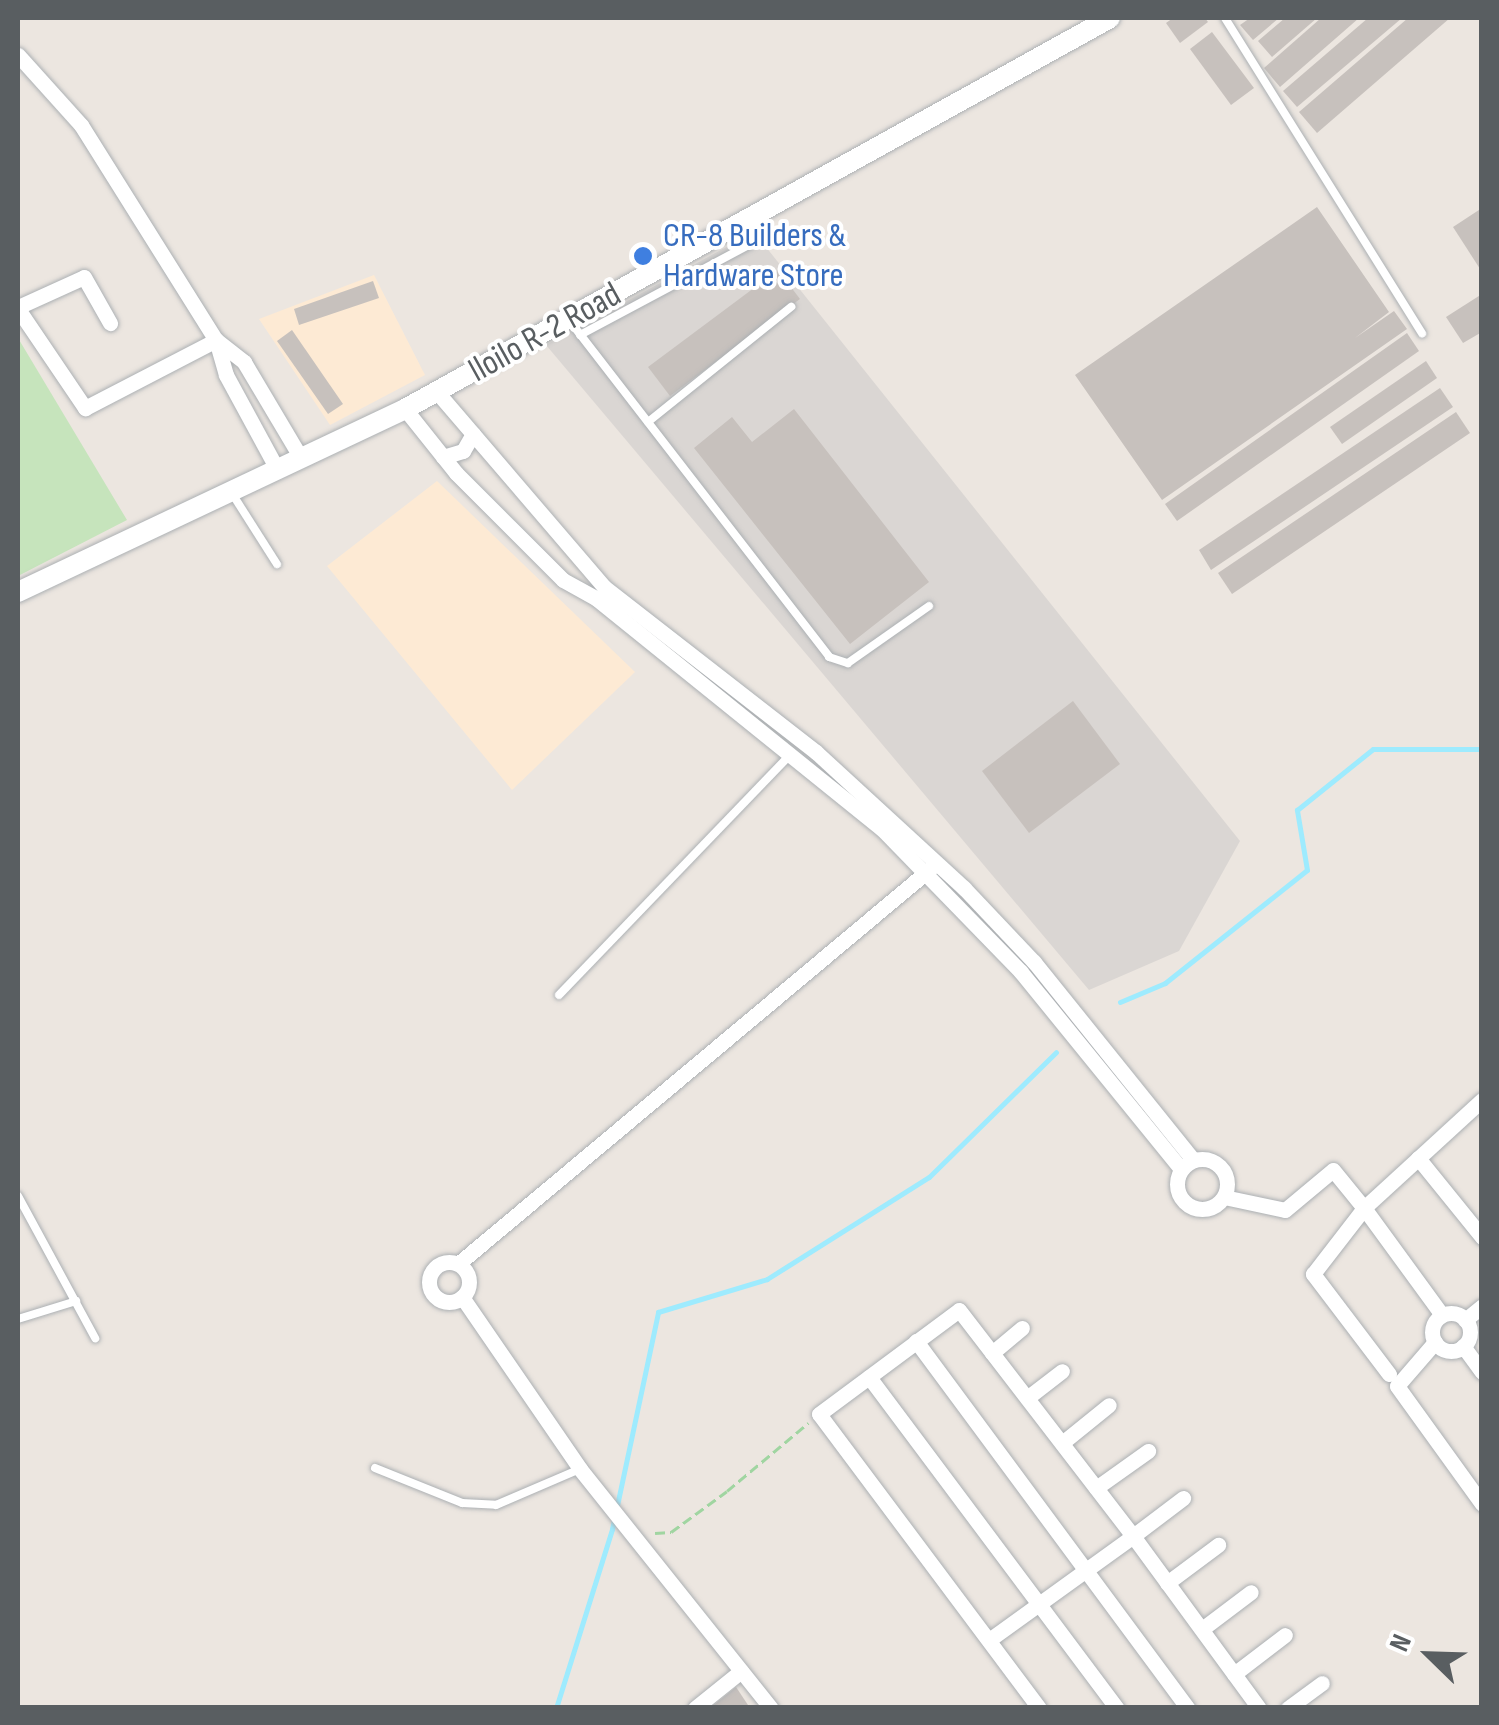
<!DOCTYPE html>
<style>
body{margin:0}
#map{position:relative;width:1499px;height:1725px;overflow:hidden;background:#ece6e0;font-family:"Sofia Sans Condensed",sans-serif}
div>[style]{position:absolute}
.commercial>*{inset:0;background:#fdead4}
.industrial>*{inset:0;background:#dad6d3}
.green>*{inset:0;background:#c6e4bc}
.stream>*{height:5px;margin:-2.5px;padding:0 2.5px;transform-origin:2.5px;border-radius:2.5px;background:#9eebfe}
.building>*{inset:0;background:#c7c1bd}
.path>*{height:2.5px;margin-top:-1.25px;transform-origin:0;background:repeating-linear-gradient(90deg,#a0d5a1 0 10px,transparent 0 15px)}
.roads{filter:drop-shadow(0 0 2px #acb0b3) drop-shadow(0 0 2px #acb0b3)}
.lane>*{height:8px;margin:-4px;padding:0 4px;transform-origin:4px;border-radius:4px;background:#fff}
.street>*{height:15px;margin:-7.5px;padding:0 7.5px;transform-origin:7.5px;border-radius:7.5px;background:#fff}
.street>.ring{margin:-7.5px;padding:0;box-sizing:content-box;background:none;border:15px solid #fff;border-radius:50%}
.secondary>*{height:20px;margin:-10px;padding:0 10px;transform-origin:10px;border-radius:10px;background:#fff}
.dots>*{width:28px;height:28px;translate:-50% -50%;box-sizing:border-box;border:5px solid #fff;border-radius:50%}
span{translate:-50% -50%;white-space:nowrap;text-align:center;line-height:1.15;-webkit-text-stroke:8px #fff;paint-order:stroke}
.shop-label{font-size:35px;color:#366cbe}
.left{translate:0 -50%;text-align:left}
.street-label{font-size:35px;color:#595e61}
.frame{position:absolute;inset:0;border:20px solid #595e61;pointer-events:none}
.north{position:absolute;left:1379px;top:1605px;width:100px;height:100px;-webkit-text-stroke:8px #fff;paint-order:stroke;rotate:293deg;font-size:28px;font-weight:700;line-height:40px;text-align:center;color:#595e61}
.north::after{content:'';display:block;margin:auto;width:35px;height:45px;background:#595e61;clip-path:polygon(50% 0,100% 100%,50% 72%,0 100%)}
</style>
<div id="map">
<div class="commercial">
<div style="clip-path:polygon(374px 275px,425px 375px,330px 425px,259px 319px)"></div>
<div style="clip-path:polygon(437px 481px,635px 672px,512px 790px,327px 566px)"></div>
</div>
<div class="industrial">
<div style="clip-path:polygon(754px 232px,1240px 841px,1179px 951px,1089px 990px,546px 345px)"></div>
</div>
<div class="green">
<div style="clip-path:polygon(18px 338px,127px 520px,18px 576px)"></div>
</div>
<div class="stream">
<div style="left:1120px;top:1002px;width:49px;rotate:-22.9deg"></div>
<div style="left:1165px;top:983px;width:181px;rotate:-38.5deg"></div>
<div style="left:1307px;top:870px;width:61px;rotate:-99.5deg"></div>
<div style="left:1297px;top:810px;width:97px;rotate:-38.8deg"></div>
<div style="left:1373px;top:749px;width:109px"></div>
<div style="left:556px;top:1708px;width:188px;rotate:-72.6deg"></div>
<div style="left:612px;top:1529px;width:222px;rotate:-78deg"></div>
<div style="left:658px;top:1312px;width:114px;rotate:-16.8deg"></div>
<div style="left:767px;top:1279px;width:191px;rotate:-32.2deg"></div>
<div style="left:929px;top:1177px;width:178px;rotate:-44.5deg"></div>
</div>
<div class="building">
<div style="clip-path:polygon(1173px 18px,1205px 18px,1208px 22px,1180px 43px,1166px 23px)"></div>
<div style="clip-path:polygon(1250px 18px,1279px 18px,1253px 40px,1240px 25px)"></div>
<div style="clip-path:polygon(1285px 18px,1317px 18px,1272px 57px,1258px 41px)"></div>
<div style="clip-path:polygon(1321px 18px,1359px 18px,1280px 87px,1264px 68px)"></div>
<div style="clip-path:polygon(1368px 18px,1402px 18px,1297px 107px,1283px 91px)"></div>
<div style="clip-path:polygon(1408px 18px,1450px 18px,1317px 133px,1299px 112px)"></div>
<div style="clip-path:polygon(1212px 32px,1254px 88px,1231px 105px,1190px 49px)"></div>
<div style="clip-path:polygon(1317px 207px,1389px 312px,1355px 338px,1394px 311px,1407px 329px,1162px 500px,1075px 375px)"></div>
<div style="clip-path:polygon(1482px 208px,1482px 272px,1453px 227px)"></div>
<div style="clip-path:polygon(778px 270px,800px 299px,670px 396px,648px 367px)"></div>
<div style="clip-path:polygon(373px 281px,379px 298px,299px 325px,294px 309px)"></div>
<div style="clip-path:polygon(1482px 294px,1482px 332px,1463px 343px,1446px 317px)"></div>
<div style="clip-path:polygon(292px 330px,343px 404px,328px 414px,277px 341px)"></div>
<div style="clip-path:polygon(1407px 333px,1419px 351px,1177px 521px,1165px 504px)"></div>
<div style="clip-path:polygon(1426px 361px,1437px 378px,1342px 444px,1330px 427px)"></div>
<div style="clip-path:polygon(1440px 388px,1453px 407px,1211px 570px,1199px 550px)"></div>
<div style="clip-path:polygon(794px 409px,929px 582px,850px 644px,694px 448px,732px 417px,752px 442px)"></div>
<div style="clip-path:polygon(1456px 412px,1470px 433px,1232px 594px,1218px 573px)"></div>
<div style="clip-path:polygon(1073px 701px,1120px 764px,1029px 833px,982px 771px)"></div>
<div style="clip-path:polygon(736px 1687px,750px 1708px,710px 1708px)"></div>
</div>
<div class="path">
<div style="left:655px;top:1533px;width:16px;rotate:-4deg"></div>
<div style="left:671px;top:1532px;width:69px;rotate:-36.2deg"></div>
<div style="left:727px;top:1491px;width:106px;rotate:-40deg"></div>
</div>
<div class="roads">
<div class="lane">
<div style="left:1225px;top:18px;width:372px;rotate:58deg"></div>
<div style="left:569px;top:320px;width:426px;rotate:52.3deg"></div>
<div style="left:829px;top:657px;width:20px;rotate:18deg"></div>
<div style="left:848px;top:663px;width:99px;rotate:-35.1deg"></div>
<div style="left:580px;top:335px;width:195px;rotate:-28.1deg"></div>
<div style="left:752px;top:243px;width:22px;rotate:-120deg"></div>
<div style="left:648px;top:422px;width:184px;rotate:-38.8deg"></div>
<div style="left:233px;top:495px;width:82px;rotate:57.5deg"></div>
<div style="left:559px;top:995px;width:332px;rotate:-46.1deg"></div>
<div style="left:18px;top:1196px;width:162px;rotate:61.5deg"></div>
<div style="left:18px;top:1319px;width:61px;rotate:-17.2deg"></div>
<div style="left:375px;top:1468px;width:94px;rotate:21.9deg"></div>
<div style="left:462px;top:1503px;width:34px;rotate:3deg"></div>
<div style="left:496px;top:1505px;width:91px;rotate:-23.2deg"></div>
</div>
<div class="street">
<div style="left:18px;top:55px;width:94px;rotate:48deg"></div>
<div style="left:81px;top:125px;width:254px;rotate:57.9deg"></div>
<div style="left:216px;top:340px;width:36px;rotate:74deg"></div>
<div style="left:226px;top:375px;width:107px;rotate:61.5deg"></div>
<div style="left:18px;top:307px;width:72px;rotate:-24.4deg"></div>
<div style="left:84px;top:277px;width:53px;rotate:60.5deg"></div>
<div style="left:18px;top:309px;width:120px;rotate:55.9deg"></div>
<div style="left:85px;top:408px;width:148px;rotate:-27.4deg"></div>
<div style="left:216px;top:340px;width:36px;rotate:38deg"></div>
<div style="left:244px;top:362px;width:112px;rotate:59.3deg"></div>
<div style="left:437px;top:392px;width:257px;rotate:49.4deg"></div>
<div style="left:604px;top:587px;width:269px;rotate:37.9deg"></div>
<div style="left:816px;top:752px;width:201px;rotate:42.6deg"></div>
<div style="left:964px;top:888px;width:102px;rotate:46.6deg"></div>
<div style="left:1034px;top:962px;width:254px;rotate:51.2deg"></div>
<div style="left:405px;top:409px;width:82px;rotate:51.4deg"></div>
<div style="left:456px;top:473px;width:151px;rotate:45deg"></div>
<div style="left:563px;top:580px;width:39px;rotate:29deg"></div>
<div style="left:597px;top:599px;width:366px;rotate:38.9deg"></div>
<div style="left:882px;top:829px;width:199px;rotate:45.8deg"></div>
<div style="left:1021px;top:972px;width:254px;rotate:50.9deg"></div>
<div style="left:443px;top:457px;width:21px;rotate:-17deg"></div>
<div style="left:463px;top:451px;width:20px;rotate:-60deg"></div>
<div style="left:1418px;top:1158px;width:102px;rotate:51deg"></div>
<div class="ring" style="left:1177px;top:1159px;width:35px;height:35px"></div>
<div style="left:1224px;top:1197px;width:62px;rotate:12deg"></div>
<div style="left:1285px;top:1210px;width:62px;rotate:-39.8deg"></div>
<div style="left:1333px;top:1170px;width:49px;rotate:50.8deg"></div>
<div style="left:1364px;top:1208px;width:160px;rotate:-42.5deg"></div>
<div class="ring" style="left:429px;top:1262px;width:25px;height:25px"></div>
<div style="left:459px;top:1263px;width:615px;rotate:-39.92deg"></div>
<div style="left:462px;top:1297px;width:209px;rotate:55.5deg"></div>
<div style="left:580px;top:1469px;width:306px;rotate:51.4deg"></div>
<div class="ring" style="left:1432px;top:1313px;width:23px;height:23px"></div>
<div style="left:1465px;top:1320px;width:22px;rotate:-39deg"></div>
<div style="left:916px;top:1341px;width:457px;rotate:53.5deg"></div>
<div style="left:1435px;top:1342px;width:58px;rotate:130.8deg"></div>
<div style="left:1397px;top:1386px;width:145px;rotate:54.2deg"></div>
<div style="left:1463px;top:1346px;width:32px;rotate:54deg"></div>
<div style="left:992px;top:1353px;width:39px;rotate:-40deg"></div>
<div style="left:1389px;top:1374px;width:126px;rotate:-127.2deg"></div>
<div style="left:1313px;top:1274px;width:83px;rotate:-52.3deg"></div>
<div style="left:1364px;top:1208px;width:132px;rotate:53.9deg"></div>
<div style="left:869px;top:1377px;width:414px;rotate:53.2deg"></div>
<div style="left:1027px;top:1398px;width:44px;rotate:-37.6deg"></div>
<div style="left:1062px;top:1443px;width:60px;rotate:-39deg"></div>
<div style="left:1096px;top:1488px;width:64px;rotate:-35.4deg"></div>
<div style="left:1167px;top:1583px;width:64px;rotate:-36.7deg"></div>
<div style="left:1202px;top:1629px;width:61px;rotate:-37.1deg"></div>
<div style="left:989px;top:1640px;width:178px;rotate:-35.8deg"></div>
<div style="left:1133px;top:1536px;width:213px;rotate:53.8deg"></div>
<div style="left:1234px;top:1674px;width:64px;rotate:-37.4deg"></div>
<div style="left:695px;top:1708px;width:59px;rotate:-38.8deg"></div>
<div style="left:1039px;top:1708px;width:367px;rotate:-126.8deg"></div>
<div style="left:819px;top:1414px;width:174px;rotate:-36.6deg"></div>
<div style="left:959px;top:1310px;width:285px;rotate:52.4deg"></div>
<div style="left:1133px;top:1536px;width:63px;rotate:-37.2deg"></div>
<div style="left:1288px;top:1708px;width:42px;rotate:-36.3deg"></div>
</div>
<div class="secondary">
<div style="left:18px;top:592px;width:428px;rotate:-25.3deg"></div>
<div style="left:405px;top:409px;width:806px;rotate:-29.01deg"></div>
</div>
</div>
<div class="dots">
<div style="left:643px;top:256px;background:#3f7fe0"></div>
</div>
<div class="shop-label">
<span class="left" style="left:663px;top:256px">CR-8 Builders &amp;<br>Hardware Store</span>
</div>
<div class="street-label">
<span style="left:545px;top:333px;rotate:-29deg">Iloilo R-2 Road</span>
</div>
<div class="frame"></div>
<div class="north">N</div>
</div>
